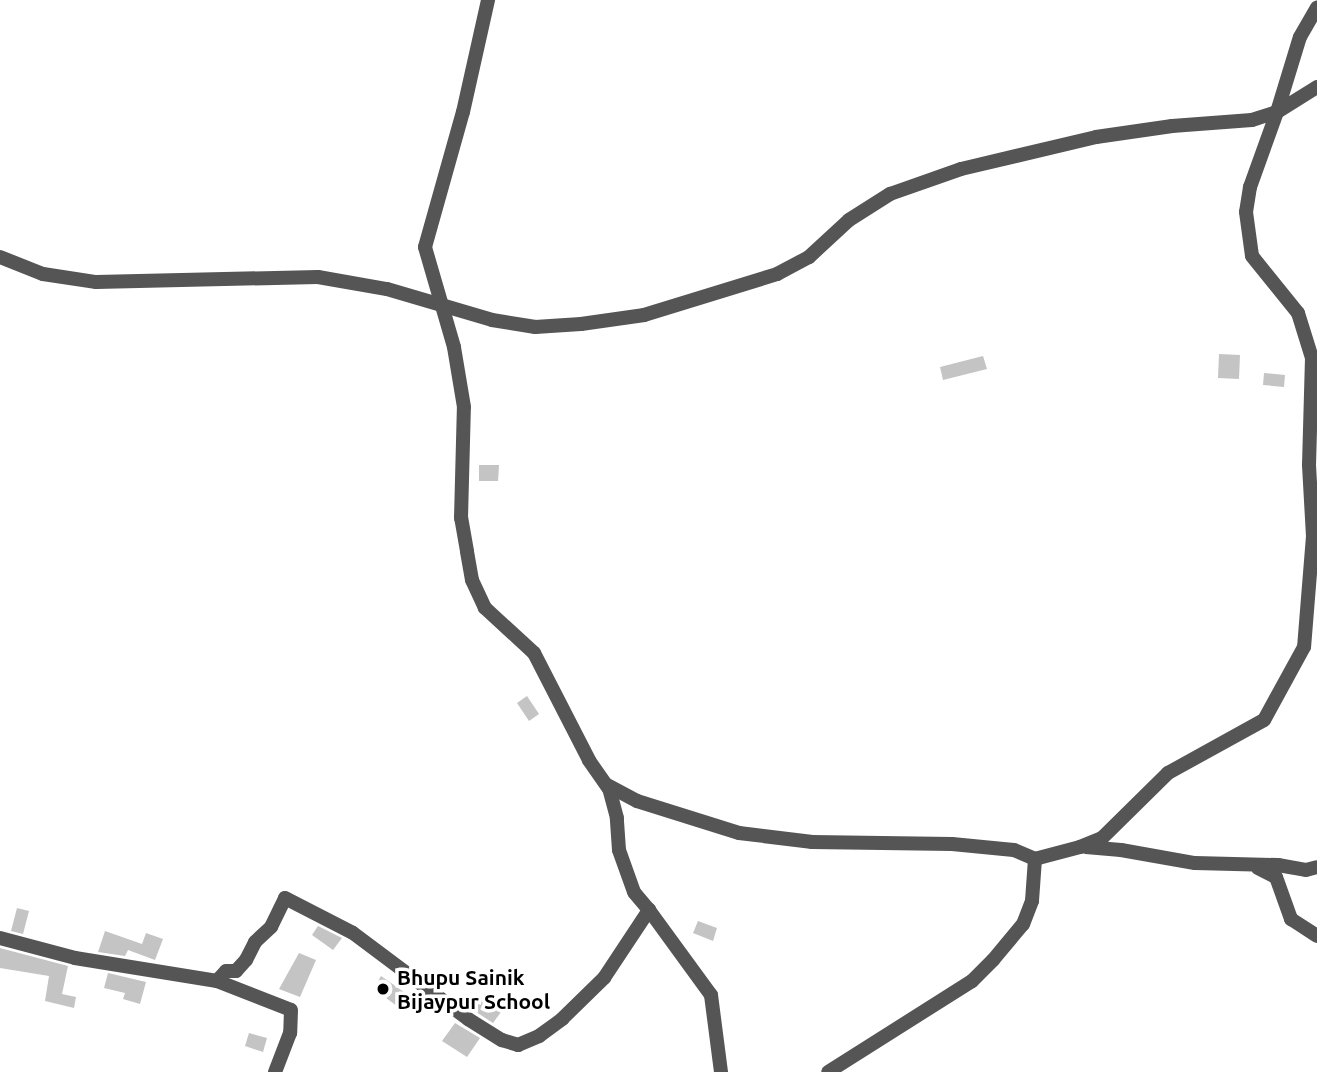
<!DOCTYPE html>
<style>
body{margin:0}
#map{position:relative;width:1317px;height:1072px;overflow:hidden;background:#fff;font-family:Ubuntu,sans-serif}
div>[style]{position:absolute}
.building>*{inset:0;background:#c4c4c4}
.street>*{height:14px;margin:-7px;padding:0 7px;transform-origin:7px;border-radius:7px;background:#555}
.dots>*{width:19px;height:19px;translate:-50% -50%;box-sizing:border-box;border:4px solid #fff;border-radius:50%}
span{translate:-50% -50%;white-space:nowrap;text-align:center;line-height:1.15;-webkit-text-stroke:7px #fff;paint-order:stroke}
.poi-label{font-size:21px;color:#000;font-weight:700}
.left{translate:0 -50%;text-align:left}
</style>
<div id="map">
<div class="building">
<div style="clip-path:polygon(1219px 354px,1240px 355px,1239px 379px,1218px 378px)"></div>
<div style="clip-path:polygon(983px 356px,987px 369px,943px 380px,940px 367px)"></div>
<div style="clip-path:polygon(1264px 373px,1285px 375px,1284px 387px,1263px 385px)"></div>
<div style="clip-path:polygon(479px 465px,499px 465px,498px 481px,479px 481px)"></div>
<div style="clip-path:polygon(527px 696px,539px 714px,529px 721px,517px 703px)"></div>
<div style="clip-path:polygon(17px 908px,29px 911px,23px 934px,11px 931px)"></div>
<div style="clip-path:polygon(698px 921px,717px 928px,713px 941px,693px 933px)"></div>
<div style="clip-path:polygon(318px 926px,342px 938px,333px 950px,312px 935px)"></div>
<div style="clip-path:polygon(105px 931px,142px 944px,146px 933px,163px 939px,155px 960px,128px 950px,125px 956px,98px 952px)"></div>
<div style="clip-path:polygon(0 948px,68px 966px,62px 994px,76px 997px,74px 1008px,45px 1001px,49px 976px,0 968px)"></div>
<div style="clip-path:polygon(299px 953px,316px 960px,300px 997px,279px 989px)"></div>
<div style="clip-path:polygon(108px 973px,146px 982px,140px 1004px,123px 999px,125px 993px,104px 988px)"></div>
<div style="clip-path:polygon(381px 976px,414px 999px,405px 1012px,374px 989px)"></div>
<div style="clip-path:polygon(477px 997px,501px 1012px,493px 1023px,470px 1008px)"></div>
<div style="clip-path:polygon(455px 1023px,480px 1038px,467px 1057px,442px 1041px)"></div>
<div style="clip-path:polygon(249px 1033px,267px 1038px,263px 1052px,245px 1046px)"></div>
</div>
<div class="street">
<div style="left:1277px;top:112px;width:78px;rotate:-73deg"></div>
<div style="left:1300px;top:37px;width:34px;rotate:-60deg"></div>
<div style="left:1277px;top:112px;width:47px;rotate:-32deg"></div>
<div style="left:0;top:257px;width:46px;rotate:21.6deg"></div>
<div style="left:43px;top:274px;width:54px;rotate:8.6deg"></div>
<div style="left:96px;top:282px;width:222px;rotate:-1.3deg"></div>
<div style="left:318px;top:277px;width:70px;rotate:9.9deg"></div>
<div style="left:387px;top:289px;width:109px;rotate:16.4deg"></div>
<div style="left:492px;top:320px;width:44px;rotate:9.2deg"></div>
<div style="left:535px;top:327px;width:46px;rotate:-3.7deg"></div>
<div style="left:581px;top:324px;width:64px;rotate:-8.1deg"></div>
<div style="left:644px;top:315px;width:139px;rotate:-17.1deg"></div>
<div style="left:777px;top:274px;width:36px;rotate:-28deg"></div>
<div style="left:809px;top:257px;width:54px;rotate:-42.8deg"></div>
<div style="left:849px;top:220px;width:49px;rotate:-32.4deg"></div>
<div style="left:890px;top:194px;width:75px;rotate:-19.4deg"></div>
<div style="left:961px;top:169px;width:139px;rotate:-13.3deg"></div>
<div style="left:1096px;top:137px;width:77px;rotate:-8.2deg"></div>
<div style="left:1172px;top:126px;width:80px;rotate:-4.3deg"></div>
<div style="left:1252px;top:120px;width:26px;rotate:-18deg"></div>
<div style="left:1277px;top:112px;width:80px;rotate:109.8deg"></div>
<div style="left:1250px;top:187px;width:25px;rotate:99deg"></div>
<div style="left:1246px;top:212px;width:44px;rotate:82.2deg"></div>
<div style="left:1252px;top:256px;width:73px;rotate:51.1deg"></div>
<div style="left:1298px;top:313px;width:47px;rotate:72.7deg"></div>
<div style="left:1312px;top:358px;width:107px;rotate:91.6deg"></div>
<div style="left:1309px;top:465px;width:71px;rotate:86.8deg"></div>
<div style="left:1313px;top:536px;width:111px;rotate:94.6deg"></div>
<div style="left:1304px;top:647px;width:83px;rotate:118.7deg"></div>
<div style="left:1264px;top:720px;width:110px;rotate:151.1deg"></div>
<div style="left:1168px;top:773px;width:93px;rotate:135.4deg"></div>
<div style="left:1102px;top:838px;width:24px;rotate:158deg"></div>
<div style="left:1080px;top:847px;width:47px;rotate:165.1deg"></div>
<div style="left:607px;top:785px;width:34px;rotate:28deg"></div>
<div style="left:637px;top:801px;width:107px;rotate:17.4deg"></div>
<div style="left:739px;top:833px;width:74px;rotate:7deg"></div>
<div style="left:812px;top:842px;width:140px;rotate:0.8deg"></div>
<div style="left:952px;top:844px;width:62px;rotate:5.5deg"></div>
<div style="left:1014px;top:850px;width:23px;rotate:23deg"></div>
<div style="left:1035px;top:859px;width:42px;rotate:94.1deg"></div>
<div style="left:1032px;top:901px;width:25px;rotate:111deg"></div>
<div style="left:1023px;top:924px;width:47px;rotate:129.8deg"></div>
<div style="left:993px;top:960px;width:30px;rotate:135deg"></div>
<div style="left:972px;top:981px;width:170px;rotate:147.7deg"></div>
<div style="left:1086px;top:847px;width:35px;rotate:5deg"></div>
<div style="left:1121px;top:850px;width:75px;rotate:10deg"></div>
<div style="left:1195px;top:863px;width:83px;rotate:1.4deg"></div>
<div style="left:1278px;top:865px;width:28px;rotate:10deg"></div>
<div style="left:1306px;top:870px;width:11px;rotate:-15deg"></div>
<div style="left:1258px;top:868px;width:20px;rotate:27deg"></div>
<div style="left:1276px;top:877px;width:45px;rotate:70.3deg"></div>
<div style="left:1291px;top:919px;width:31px;rotate:33deg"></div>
<div style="left:649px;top:910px;width:105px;rotate:53.9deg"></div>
<div style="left:711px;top:995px;width:78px;rotate:82.6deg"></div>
<div style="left:0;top:938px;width:78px;rotate:14.9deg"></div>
<div style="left:75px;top:958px;width:144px;rotate:9.2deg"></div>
<div style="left:217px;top:981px;width:79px;rotate:21.4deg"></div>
<div style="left:291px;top:1010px;width:23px;rotate:92deg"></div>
<div style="left:290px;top:1033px;width:42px;rotate:111deg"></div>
<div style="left:217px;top:981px;width:13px;rotate:-48deg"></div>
<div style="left:226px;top:971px;width:10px"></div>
<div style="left:236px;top:971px;width:15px;rotate:-48deg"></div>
<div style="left:246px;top:960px;width:20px;rotate:-63deg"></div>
<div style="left:255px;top:942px;width:22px;rotate:-43deg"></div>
<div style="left:271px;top:927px;width:32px;rotate:-64deg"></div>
<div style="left:285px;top:898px;width:76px;rotate:27.2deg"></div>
<div style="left:353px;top:933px;width:144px;rotate:36.8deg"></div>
<div style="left:468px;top:1019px;width:40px;rotate:32deg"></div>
<div style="left:502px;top:1040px;width:17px;rotate:17deg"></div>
<div style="left:518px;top:1045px;width:23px;rotate:-23deg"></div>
<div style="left:539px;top:1036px;width:29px;rotate:-36deg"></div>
<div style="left:562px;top:1019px;width:59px;rotate:-44.3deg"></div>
<div style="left:604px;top:978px;width:82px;rotate:-56.5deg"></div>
<div style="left:649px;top:910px;width:23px;rotate:-130deg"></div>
<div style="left:634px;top:892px;width:45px;rotate:-109.7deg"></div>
<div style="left:619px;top:850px;width:32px;rotate:-94deg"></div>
<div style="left:617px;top:818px;width:30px;rotate:-105deg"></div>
<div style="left:609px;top:789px;width:35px;rotate:-125deg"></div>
<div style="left:589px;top:760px;width:120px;rotate:-117.2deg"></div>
<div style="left:534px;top:653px;width:67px;rotate:-137.4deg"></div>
<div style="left:485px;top:608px;width:31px;rotate:-115deg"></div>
<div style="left:472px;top:580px;width:29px;rotate:-100deg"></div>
<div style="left:467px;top:551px;width:34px;rotate:-100deg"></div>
<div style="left:461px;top:518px;width:111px;rotate:-88.5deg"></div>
<div style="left:464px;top:407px;width:61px;rotate:-99.5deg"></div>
<div style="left:454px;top:347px;width:104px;rotate:-106.2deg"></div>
<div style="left:425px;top:247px;width:140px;rotate:-74.3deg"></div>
<div style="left:463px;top:112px;width:115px;rotate:-77.4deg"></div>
</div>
<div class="dots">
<div style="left:383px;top:989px;background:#000"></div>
</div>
<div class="poi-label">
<span class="left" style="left:397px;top:989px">Bhupu Sainik<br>Bijaypur School</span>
</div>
</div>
